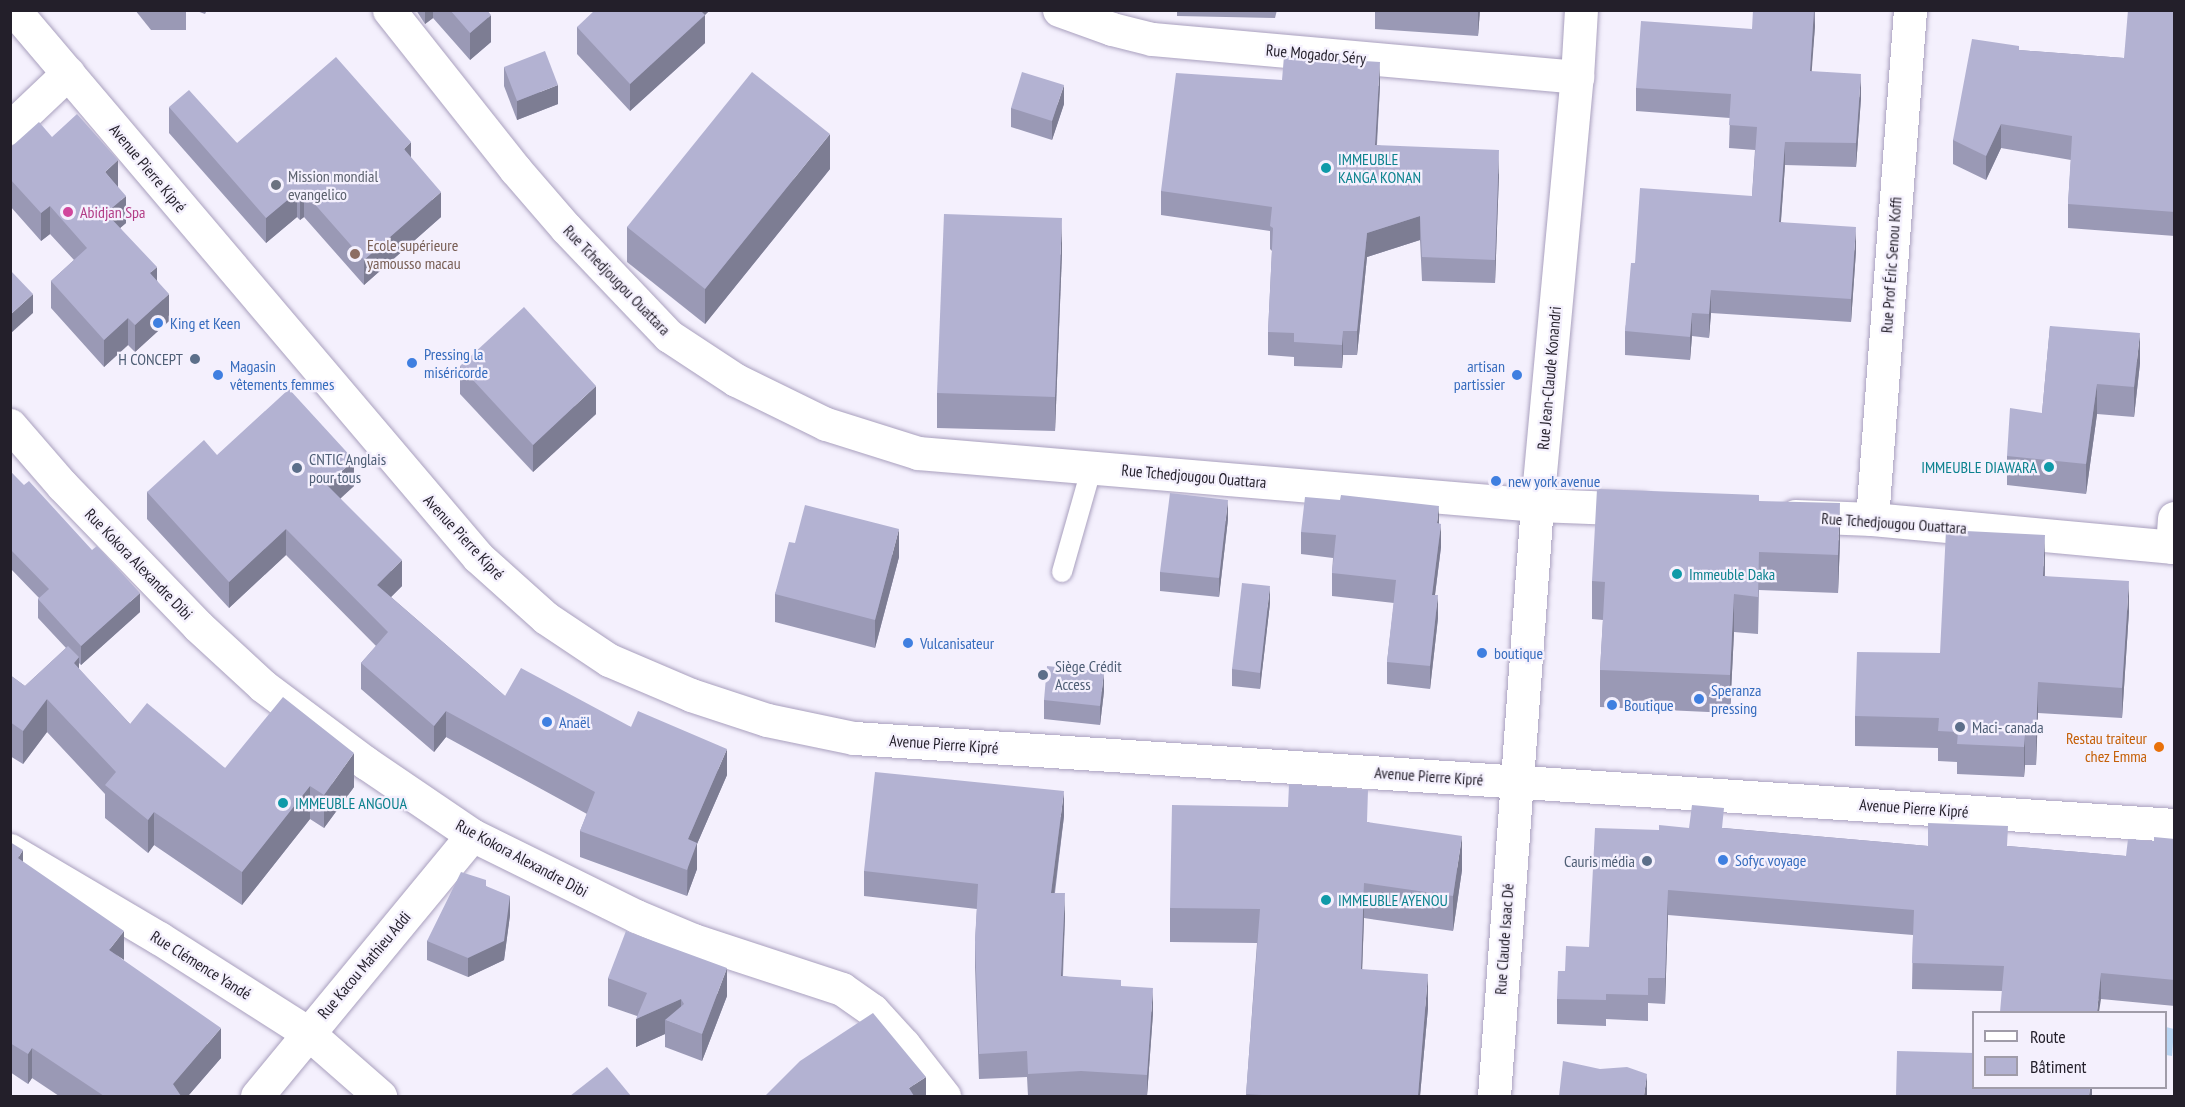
<!DOCTYPE html>
<meta charset="utf-8">
<style>
body{margin:0}
#map{position:relative;width:2185px;height:1107px;overflow:hidden;background:#f4f0fd;font-family:"PT Sans Narrow",sans-serif}
div>[style]{position:absolute}
.water>*{inset:0;background:#b8d5f3}
.roads{filter:drop-shadow(0 0 2px #a9a0be) drop-shadow(0 0 2px #a9a0be)}
.service>*{height:20px;margin:-10px;padding:0 10px;transform-origin:10px;border-radius:10px;background:#fff}
.minor>*{height:33px;margin:-16.5px;padding:0 16.5px;transform-origin:16.5px;border-radius:16.5px;background:#fff}
.tertiary>*{height:33px;margin:-16.5px;padding:0 16.5px;transform-origin:16.5px;border-radius:16.5px;background:#fff}
.wall>*{inset:0;background:#9a99b5}
.shaded-wall>*{inset:0;background:#7d7d93}
.building>*{inset:0;background:#b3b2d2}
.dots>*{width:16px;height:16px;translate:-50% -50%;box-sizing:border-box;border:3px solid #f4f0fd;border-radius:50%}
span{translate:-50% -50%;white-space:nowrap;text-align:center;line-height:1.15;-webkit-text-stroke:4.5px #f4f0fd;paint-order:stroke}
.street-label{font-size:16px;color:#231f2a}
.culture-label{font-size:16px;color:#0d838f}
.left{translate:0 -50%;text-align:left}
.right{translate:-100% -50%;text-align:right}
.worship-label{font-size:16px;color:#5b616d}
.hotel-label{font-size:16px;color:#b23c85}
.education-label{font-size:16px;color:#785e54}
.shop-label{font-size:16px;color:#366cbe}
.service-label{font-size:16px;color:#4e5e75}
.food-label{font-size:16px;color:#c56008}
.frame{position:absolute;inset:0;border:12px solid #231f2a;pointer-events:none}
.legend{position:absolute;left:1972px;top:1011px;width:195px;height:78px;box-sizing:border-box;background:#f4f0fd;border:2px solid #a09ca9;margin:0;padding:8px 10px;list-style:none;font-size:18px;color:#231f2a}
.legend li{display:flex;align-items:center;gap:12px;height:30px}
.legend b{width:30px;border:2px solid #a09ca9}
</style>
<div id="map">
<div class="water">
<div style="clip-path:polygon(2166px 1027px,2174px 1029px,2172px 1056px,2166px 1055px)"></div>
</div>
<div class="roads">
<div class="service">
<div style="left:1062px;top:572px;width:109px;rotate:-74.1deg"></div>
</div>
<div class="minor">
<div style="left:389px;top:10px;width:203px;rotate:51.6deg"></div>
<div style="left:515px;top:169px;width:78px;rotate:49.2deg"></div>
<div style="left:566px;top:228px;width:149px;rotate:46.4deg"></div>
<div style="left:669px;top:336px;width:80px;rotate:33.3deg"></div>
<div style="left:736px;top:380px;width:100px;rotate:26.1deg"></div>
<div style="left:826px;top:424px;width:96px;rotate:17.5deg"></div>
<div style="left:918px;top:453px;width:621px;rotate:4.8deg"></div>
<div style="left:1537px;top:505px;width:105px;rotate:2.2deg"></div>
<div style="left:1059px;top:10px;width:56px;rotate:19.7deg"></div>
<div style="left:1112px;top:29px;width:41px;rotate:14deg"></div>
<div style="left:1152px;top:39px;width:427px;rotate:5.1deg"></div>
<div style="left:10px;top:128px;width:80px;rotate:-43.5deg"></div>
<div style="left:10px;top:425px;width:79px;rotate:49.1deg"></div>
<div style="left:62px;top:485px;width:196px;rotate:46deg"></div>
<div style="left:198px;top:626px;width:88px;rotate:42.7deg"></div>
<div style="left:263px;top:686px;width:129px;rotate:36.8deg"></div>
<div style="left:366px;top:763px;width:128px;rotate:34.2deg"></div>
<div style="left:472px;top:835px;width:183px;rotate:26.3deg"></div>
<div style="left:636px;top:916px;width:62px;rotate:22.8deg"></div>
<div style="left:693px;top:940px;width:157px;rotate:18.2deg"></div>
<div style="left:842px;top:989px;width:37px;rotate:35deg"></div>
<div style="left:872px;top:1010px;width:47px;rotate:47.6deg"></div>
<div style="left:904px;top:1045px;width:65px;rotate:51.9deg"></div>
<div style="left:1795px;top:516px;width:77px;rotate:2.2deg"></div>
<div style="left:1872px;top:519px;width:303px;rotate:5.3deg"></div>
<div style="left:1872px;top:519px;width:510px;rotate:-85.73deg"></div>
<div style="left:2172px;top:547px;width:29px;rotate:-86deg"></div>
<div style="left:10px;top:850px;width:173px;rotate:30.6deg"></div>
<div style="left:159px;top:938px;width:177px;rotate:32.5deg"></div>
<div style="left:308px;top:1033px;width:96px;rotate:41.2deg"></div>
<div style="left:257px;top:1096px;width:338px;rotate:-50.5deg"></div>
<div style="left:1494px;top:1096px;width:593px;rotate:-85.84deg"></div>
<div style="left:1537px;top:505px;width:430px;rotate:-84.7deg"></div>
<div style="left:1577px;top:77px;width:67px;rotate:-86.6deg"></div>
</div>
<div class="tertiary">
<div style="left:14px;top:10px;width:717px;rotate:49.69deg"></div>
<div style="left:478px;top:557px;width:91px;rotate:41.9deg"></div>
<div style="left:546px;top:618px;width:76px;rotate:33.7deg"></div>
<div style="left:609px;top:660px;width:89px;rotate:23.1deg"></div>
<div style="left:691px;top:695px;width:80px;rotate:18.2deg"></div>
<div style="left:767px;top:720px;width:89px;rotate:11.7deg"></div>
<div style="left:854px;top:738px;width:1323px;rotate:3.77deg"></div>
</div>
</div>
<div class="wall">
<div style="clip-path:polygon(135px 10px,186px 10px,186px 30px,151px 30px)"></div>
<div style="clip-path:polygon(194px 10px,207px 10px,205px 14px)"></div>
<div style="clip-path:polygon(416px 10px,487px 10px,491px 42px,470px 60px,433px 18px,425px 24px)"></div>
<div style="clip-path:polygon(710px 10px,705px 15px,705px 43px,630px 111px,577px 54px,577px 27px)"></div>
<div style="clip-path:polygon(1177px 10px,1277px 10px,1275px 18px,1177px 16px)"></div>
<div style="clip-path:polygon(1375px 10px,1480px 10px,1478px 36px,1375px 29px)"></div>
<div style="clip-path:polygon(1815px 10px,1815px 26px,1811px 71px,1861px 98px,1856px 167px,1785px 165px,1781px 222px,1856px 251px,1851px 322px,1711px 313px,1709px 338px,1692px 336px,1690px 360px,1625px 355px,1625px 331px,1635px 263px,1752px 196px,1755px 150px,1729px 148px,1730px 118px,1636px 111px,1636px 88px)"></div>
<div style="clip-path:polygon(2175px 10px,2175px 236px,2068px 228px,2068px 204px,2071px 160px,2001px 148px,1986px 180px,1953px 164px,1953px 140px,2019px 50px,2124px 58px)"></div>
<div style="clip-path:polygon(504px 67px,558px 104px,517px 120px,504px 86px)"></div>
<div style="clip-path:polygon(1282px 80px,1380px 86px,1377px 145px,1499px 174px,1495px 283px,1422px 281px,1420px 240px,1367px 257px,1357px 355px,1343px 355px,1342px 368px,1294px 366px,1294px 357px,1268px 355px,1268px 332px,1272px 251px,1270px 249px,1270px 231px,1161px 215px,1161px 191px)"></div>
<div style="clip-path:polygon(1064px 104px,1052px 140px,1011px 127px,1011px 108px)"></div>
<div style="clip-path:polygon(169px 107px,237px 143px,411px 158px,441px 217px,364px 285px,304px 217px,300px 220px,297px 217px,266px 243px,169px 133px)"></div>
<div style="clip-path:polygon(52px 137px,118px 187px,126px 223px,120px 228px,157px 280px,169px 321px,135px 352px,128px 345px,104px 367px,51px 308px,51px 281px,74px 260px,50px 234px,41px 241px,10px 206px,10px 148px)"></div>
<div style="clip-path:polygon(830px 169px,705px 324px,627px 262px,627px 227px)"></div>
<div style="clip-path:polygon(1062px 253px,1055px 431px,937px 428px,937px 393px)"></div>
<div style="clip-path:polygon(2050px 326px,2140px 363px,2134px 417px,2097px 414px,2086px 494px,2007px 485px,2007px 456px,2042px 413px)"></div>
<div style="clip-path:polygon(460px 366px,596px 414px,533px 472px,460px 394px)"></div>
<div style="clip-path:polygon(217px 455px,354px 486px,340px 498px,402px 586px,391px 597px,505px 696px,631px 727px,727px 775px,697px 844px,697px 869px,687px 896px,580px 857px,580px 831px,587px 814px,446px 737px,434px 752px,361px 689px,361px 663px,376px 646px,286px 555px,229px 608px,147px 519px,147px 492px)"></div>
<div style="clip-path:polygon(10px 471px,140px 612px,81px 665px,79px 663px,79px 669px,130px 724px,225px 768px,354px 787px,324px 828px,310px 819px,242px 905px,154px 845px,148px 853px,105px 818px,105px 794px,47px 732px,23px 764px,10px 756px,10px 675px,25px 686px,66px 648px,38px 618px,38px 599px,39px 598px,10px 568px)"></div>
<div style="clip-path:polygon(1759px 501px,1840px 541px,1838px 593px,1759px 590px,1758px 634px,1734px 632px,1730px 713px,1600px 707px,1600px 670px,1603px 620px,1592px 619px,1592px 581px)"></div>
<div style="clip-path:polygon(1228px 519px,1219px 597px,1160px 591px,1160px 572px)"></div>
<div style="clip-path:polygon(1439px 524px,1441px 547px,1435px 595px,1438px 618px,1430px 689px,1387px 684px,1387px 662px,1394px 603px,1332px 596px,1332px 573px,1333px 558px,1301px 554px,1301px 532px)"></div>
<div style="clip-path:polygon(795px 543px,899px 557px,875px 648px,775px 622px,775px 594px)"></div>
<div style="clip-path:polygon(2045px 565px,2045px 576px,2129px 611px,2122px 718px,2038px 713px,2036px 765px,2025px 765px,2024px 777px,1957px 774px,1957px 762px,1938px 761px,1938px 748px,1855px 746px,1855px 716px,1940px 653px)"></div>
<div style="clip-path:polygon(1270px 603px,1260px 689px,1232px 686px,1232px 669px)"></div>
<div style="clip-path:polygon(1104px 691px,1100px 725px,1044px 719px,1044px 700px)"></div>
<div style="clip-path:polygon(1064px 816px,1055px 893px,1065px 918px,1063px 976px,1121px 986px,1153px 1013px,1147px 1096px,1028px 1096px,1027px 1077px,979px 1079px,975px 967px,975px 942px,977px 909px,864px 896px,864px 871px)"></div>
<div style="clip-path:polygon(1368px 822px,1462px 870px,1453px 931px,1364px 918px,1362px 969px,1428px 1008px,1420px 1096px,1246px 1096px,1257px 943px,1170px 942px,1170px 908px)"></div>
<div style="clip-path:polygon(1689px 828px,1724px 828px,1928px 846px,2008px 846px,2126px 856px,2154px 841px,2175px 839px,2175px 1006px,2101px 999px,2002px 991px,1912px 989px,1913px 935px,1668px 915px,1665px 1004px,1648px 1003px,1648px 1021px,1606px 1019px,1606px 1026px,1557px 1024px,1557px 999px,1565px 971px,1589px 947px,1659px 830px)"></div>
<div style="clip-path:polygon(10px 842px,23px 862px,221px 1058px,188px 1096px,59px 1096px,32px 1078px,28px 1084px,10px 1072px)"></div>
<div style="clip-path:polygon(486px 886px,510px 915px,504px 960px,468px 977px,427px 960px,427px 941px)"></div>
<div style="clip-path:polygon(608px 978px,727px 996px,702px 1061px,665px 1047px,665px 1034px,636px 1047px,637px 1016px,608px 1006px)"></div>
</div>
<div class="shaded-wall">
<div style="clip-path:polygon(425px 10px,433px 10px,433px 18px,425px 24px)"></div>
<div style="clip-path:polygon(691px 10px,710px 10px,691px 28px)"></div>
<div style="clip-path:polygon(1478px 10px,1480px 10px,1478px 36px)"></div>
<div style="clip-path:polygon(1814px 10px,1815px 26px,1810px 95px,1810px 71px)"></div>
<div style="clip-path:polygon(491px 15px,491px 42px,470px 60px,470px 33px)"></div>
<div style="clip-path:polygon(705px 15px,705px 43px,630px 111px,630px 84px)"></div>
<div style="clip-path:polygon(1380px 62px,1380px 86px,1375px 169px,1375px 145px)"></div>
<div style="clip-path:polygon(1861px 74px,1861px 98px,1856px 167px,1856px 143px)"></div>
<div style="clip-path:polygon(558px 85px,558px 104px,517px 120px,517px 101px)"></div>
<div style="clip-path:polygon(1064px 85px,1064px 104px,1052px 140px,1052px 121px)"></div>
<div style="clip-path:polygon(2001px 124px,2001px 148px,1986px 180px,1986px 156px)"></div>
<div style="clip-path:polygon(830px 134px,830px 169px,705px 324px,705px 289px)"></div>
<div style="clip-path:polygon(411px 142px,411px 167px,404px 149px)"></div>
<div style="clip-path:polygon(1785px 142px,1785px 165px,1779px 245px,1779px 222px)"></div>
<div style="clip-path:polygon(1499px 150px,1499px 174px,1495px 283px,1495px 260px)"></div>
<div style="clip-path:polygon(118px 160px,118px 188px,105px 172px)"></div>
<div style="clip-path:polygon(297px 192px,297px 217px,266px 243px,266px 218px)"></div>
<div style="clip-path:polygon(304px 192px,304px 217px,300px 220px,300px 195px)"></div>
<div style="clip-path:polygon(441px 192px,441px 217px,364px 285px,364px 260px)"></div>
<div style="clip-path:polygon(126px 196px,126px 223px,106px 240px,106px 213px)"></div>
<div style="clip-path:polygon(50px 206px,50px 234px,41px 241px,41px 213px)"></div>
<div style="clip-path:polygon(1420px 216px,1420px 240px,1367px 257px,1357px 355px,1357px 331px,1367px 233px)"></div>
<div style="clip-path:polygon(1062px 218px,1062px 253px,1055px 431px,1055px 397px)"></div>
<div style="clip-path:polygon(1856px 227px,1856px 251px,1851px 322px,1851px 299px)"></div>
<div style="clip-path:polygon(157px 267px,157px 295px,150px 273px)"></div>
<div style="clip-path:polygon(1711px 290px,1711px 313px,1709px 338px,1709px 314px)"></div>
<div style="clip-path:polygon(33px 294px,33px 313px,10px 334px,10px 315px)"></div>
<div style="clip-path:polygon(169px 294px,169px 321px,135px 352px,135px 325px)"></div>
<div style="clip-path:polygon(1692px 313px,1692px 336px,1690px 360px,1690px 337px)"></div>
<div style="clip-path:polygon(128px 318px,128px 345px,104px 367px,104px 340px)"></div>
<div style="clip-path:polygon(1343px 331px,1343px 355px,1342px 368px,1342px 345px)"></div>
<div style="clip-path:polygon(2140px 333px,2140px 363px,2134px 417px,2134px 387px)"></div>
<div style="clip-path:polygon(2097px 384px,2097px 414px,2086px 494px,2086px 464px)"></div>
<div style="clip-path:polygon(596px 386px,596px 414px,533px 472px,533px 445px)"></div>
<div style="clip-path:polygon(354px 460px,354px 486px,327px 511px,327px 485px)"></div>
<div style="clip-path:polygon(1228px 500px,1228px 519px,1219px 597px,1219px 578px)"></div>
<div style="clip-path:polygon(1840px 503px,1840px 541px,1838px 593px,1838px 555px)"></div>
<div style="clip-path:polygon(1439px 506px,1439px 528px,1437px 523px)"></div>
<div style="clip-path:polygon(1441px 524px,1441px 547px,1432px 618px,1432px 595px)"></div>
<div style="clip-path:polygon(286px 529px,286px 555px,229px 608px,229px 582px)"></div>
<div style="clip-path:polygon(899px 529px,899px 557px,875px 648px,875px 620px)"></div>
<div style="clip-path:polygon(2045px 535px,2045px 565px,2043px 606px,2043px 576px)"></div>
<div style="clip-path:polygon(402px 560px,402px 586px,377px 611px,377px 585px)"></div>
<div style="clip-path:polygon(2129px 581px,2129px 611px,2122px 718px,2122px 688px)"></div>
<div style="clip-path:polygon(1270px 586px,1270px 603px,1260px 689px,1260px 673px)"></div>
<div style="clip-path:polygon(140px 593px,140px 612px,81px 665px,81px 646px)"></div>
<div style="clip-path:polygon(1734px 594px,1734px 632px,1730px 713px,1730px 675px)"></div>
<div style="clip-path:polygon(1438px 595px,1438px 618px,1430px 689px,1430px 666px)"></div>
<div style="clip-path:polygon(79px 657px,79px 690px,74px 663px)"></div>
<div style="clip-path:polygon(1104px 672px,1104px 691px,1100px 725px,1100px 706px)"></div>
<div style="clip-path:polygon(2038px 682px,2038px 713px,2036px 765px,2036px 735px)"></div>
<div style="clip-path:polygon(47px 699px,47px 732px,23px 764px,23px 731px)"></div>
<div style="clip-path:polygon(446px 711px,446px 737px,434px 752px,434px 726px)"></div>
<div style="clip-path:polygon(2025px 734px,2025px 765px,2024px 777px,2024px 747px)"></div>
<div style="clip-path:polygon(727px 749px,727px 775px,697px 844px,697px 869px,687px 896px,688px 839px)"></div>
<div style="clip-path:polygon(354px 753px,354px 787px,324px 828px,324px 795px)"></div>
<div style="clip-path:polygon(310px 786px,310px 819px,242px 905px,242px 872px)"></div>
<div style="clip-path:polygon(1064px 791px,1064px 816px,1051px 918px,1051px 893px)"></div>
<div style="clip-path:polygon(154px 812px,154px 845px,148px 853px,148px 820px)"></div>
<div style="clip-path:polygon(1462px 836px,1462px 870px,1453px 931px,1453px 896px)"></div>
<div style="clip-path:polygon(23px 850px,23px 880px,18px 858px)"></div>
<div style="clip-path:polygon(1364px 883px,1364px 918px,1361px 1003px,1361px 969px)"></div>
<div style="clip-path:polygon(1668px 890px,1668px 915px,1665px 1004px,1665px 978px)"></div>
<div style="clip-path:polygon(1065px 893px,1065px 918px,1061px 1001px,1061px 976px)"></div>
<div style="clip-path:polygon(510px 896px,510px 915px,504px 960px,468px 977px,468px 958px)"></div>
<div style="clip-path:polygon(124px 931px,124px 960px,109px 950px)"></div>
<div style="clip-path:polygon(727px 968px,727px 996px,702px 1061px,702px 1034px)"></div>
<div style="clip-path:polygon(2101px 973px,2101px 999px,2099px 1012px,2097px 1012px)"></div>
<div style="clip-path:polygon(1428px 974px,1428px 1008px,1420px 1096px,1418px 1096px)"></div>
<div style="clip-path:polygon(1153px 988px,1153px 1013px,1147px 1096px,1147px 1075px)"></div>
<div style="clip-path:polygon(681px 999px,681px 1026px,665px 1020px,665px 1034px,636px 1047px,636px 1019px)"></div>
<div style="clip-path:polygon(221px 1028px,221px 1058px,188px 1096px,173px 1096px,173px 1084px)"></div>
<div style="clip-path:polygon(32px 1048px,32px 1078px,28px 1084px,28px 1054px)"></div>
<div style="clip-path:polygon(1647px 1074px,1647px 1096px,1644px 1096px)"></div>
<div style="clip-path:polygon(926px 1077px,926px 1096px,909px 1096px,909px 1088px)"></div>
<div style="clip-path:polygon(2090px 1088px,2092px 1088px,2092px 1096px,2089px 1096px)"></div>
</div>
<div class="building">
<div style="clip-path:polygon(150px 10px,186px 10px,186px 11px,151px 11px)"></div>
<div style="clip-path:polygon(450px 10px,487px 10px,491px 15px,470px 33px)"></div>
<div style="clip-path:polygon(595px 10px,700px 10px,705px 15px,630px 84px,577px 27px)"></div>
<div style="clip-path:polygon(1753px 10px,1814px 10px,1810px 71px,1861px 74px,1856px 143px,1785px 142px,1779px 222px,1856px 227px,1851px 299px,1711px 290px,1709px 314px,1692px 313px,1690px 337px,1625px 331px,1631px 263px,1635px 263px,1640px 188px,1752px 196px,1757px 127px,1729px 125px,1731px 94px,1636px 88px,1641px 21px,1752px 29px)"></div>
<div style="clip-path:polygon(2128px 10px,2175px 10px,2175px 212px,2068px 204px,2072px 136px,2001px 124px,1986px 156px,1953px 140px,1972px 39px,2019px 46px,2019px 50px,2124px 58px)"></div>
<div style="clip-path:polygon(545px 51px,558px 85px,517px 101px,504px 67px)"></div>
<div style="clip-path:polygon(1284px 56px,1380px 62px,1375px 145px,1499px 150px,1495px 260px,1422px 257px,1420px 216px,1367px 233px,1357px 331px,1343px 331px,1342px 345px,1294px 342px,1294px 333px,1268px 332px,1273px 228px,1270px 226px,1272px 207px,1161px 191px,1176px 73px,1282px 80px)"></div>
<div style="clip-path:polygon(336px 57px,411px 142px,404px 149px,441px 192px,364px 260px,304px 192px,300px 195px,297px 192px,266px 218px,169px 107px,189px 90px,237px 143px)"></div>
<div style="clip-path:polygon(752px 72px,830px 134px,705px 289px,627px 227px)"></div>
<div style="clip-path:polygon(1022px 72px,1064px 85px,1052px 121px,1011px 108px)"></div>
<div style="clip-path:polygon(77px 114px,118px 160px,105px 172px,126px 196px,106px 213px,157px 267px,150px 273px,169px 294px,135px 325px,128px 318px,104px 340px,51px 281px,87px 248px,50px 206px,41px 213px,10px 179px,10px 148px,39px 122px,52px 137px)"></div>
<div style="clip-path:polygon(944px 214px,1062px 218px,1055px 397px,937px 393px)"></div>
<div style="clip-path:polygon(10px 270px,33px 294px,10px 315px)"></div>
<div style="clip-path:polygon(524px 307px,596px 386px,533px 445px,460px 366px)"></div>
<div style="clip-path:polygon(2050px 326px,2140px 333px,2134px 387px,2097px 384px,2086px 464px,2007px 456px,2010px 408px,2042px 413px)"></div>
<div style="clip-path:polygon(289px 389px,354px 460px,327px 485px,402px 560px,377px 585px,505px 696px,521px 668px,631px 727px,638px 711px,727px 749px,688px 839px,697px 843px,687px 870px,580px 831px,595px 792px,446px 711px,434px 726px,361px 663px,388px 632px,286px 529px,229px 582px,147px 492px,204px 440px,217px 455px)"></div>
<div style="clip-path:polygon(10px 471px,24px 485px,29px 481px,92px 550px,97px 546px,140px 593px,81px 646px,38px 599px,49px 589px,10px 549px)"></div>
<div style="clip-path:polygon(1597px 489px,1759px 495px,1759px 501px,1840px 503px,1838px 555px,1759px 552px,1758px 597px,1734px 594px,1730px 675px,1600px 670px,1605px 582px,1592px 581px)"></div>
<div style="clip-path:polygon(1170px 493px,1228px 500px,1219px 578px,1160px 572px)"></div>
<div style="clip-path:polygon(1341px 495px,1439px 506px,1437px 523px,1441px 524px,1432px 595px,1438px 595px,1430px 666px,1387px 662px,1396px 580px,1332px 573px,1336px 535px,1301px 532px,1305px 497px,1340px 500px)"></div>
<div style="clip-path:polygon(805px 505px,899px 529px,875px 620px,775px 594px,789px 542px,795px 543px)"></div>
<div style="clip-path:polygon(1946px 530px,2045px 535px,2043px 576px,2129px 581px,2122px 688px,2038px 682px,2036px 735px,2025px 734px,2024px 747px,1957px 744px,1958px 732px,1938px 731px,1939px 718px,1855px 716px,1857px 652px,1940px 653px)"></div>
<div style="clip-path:polygon(1242px 583px,1270px 586px,1260px 673px,1232px 669px)"></div>
<div style="clip-path:polygon(68px 646px,79px 657px,74px 663px,130px 724px,147px 703px,225px 768px,283px 697px,354px 753px,324px 795px,310px 786px,242px 872px,154px 812px,148px 820px,105px 785px,116px 772px,47px 699px,23px 731px,10px 722px,10px 675px,25px 686px)"></div>
<div style="clip-path:polygon(1047px 666px,1104px 672px,1100px 706px,1044px 700px)"></div>
<div style="clip-path:polygon(875px 772px,1064px 791px,1051px 893px,1065px 893px,1061px 976px,1121px 980px,1121px 986px,1153px 988px,1147px 1075px,1081px 1071px,1028px 1074px,1027px 1051px,979px 1054px,975px 942px,978px 884px,864px 871px)"></div>
<div style="clip-path:polygon(1289px 784px,1368px 790px,1367px 822px,1462px 836px,1453px 896px,1364px 883px,1361px 969px,1428px 974px,1418px 1096px,1278px 1096px,1246px 1094px,1260px 909px,1170px 908px,1172px 805px,1288px 807px)"></div>
<div style="clip-path:polygon(1692px 805px,1724px 808px,1722px 828px,1928px 846px,1928px 823px,2008px 826px,2007px 846px,2126px 856px,2128px 839px,2154px 841px,2154px 837px,2175px 839px,2175px 980px,2101px 973px,2097px 1012px,2000px 1012px,2004px 966px,1912px 963px,1914px 910px,1668px 890px,1665px 978px,1648px 978px,1648px 995px,1606px 994px,1606px 1000px,1557px 999px,1558px 971px,1565px 971px,1566px 946px,1589px 947px,1595px 828px,1659px 830px,1659px 825px,1689px 828px)"></div>
<div style="clip-path:polygon(10px 842px,23px 850px,18px 858px,124px 931px,109px 950px,221px 1028px,173px 1084px,181px 1096px,104px 1096px,32px 1048px,28px 1054px,10px 1043px)"></div>
<div style="clip-path:polygon(461px 872px,486px 880px,486px 886px,510px 896px,504px 941px,468px 958px,427px 941px)"></div>
<div style="clip-path:polygon(626px 931px,727px 968px,702px 1034px,665px 1020px,684px 1004px,681px 999px,636px 1019px,647px 993px,608px 978px)"></div>
<div style="clip-path:polygon(873px 1013px,926px 1077px,909px 1088px,914px 1096px,765px 1096px,800px 1061px)"></div>
<div style="clip-path:polygon(1897px 1051px,1974px 1053px,1974px 1088px,2090px 1088px,2089px 1096px,2092px 1096px,1896px 1096px)"></div>
<div style="clip-path:polygon(1563px 1061px,1600px 1069px,1627px 1067px,1647px 1074px,1644px 1096px,1559px 1096px)"></div>
<div style="clip-path:polygon(607px 1067px,631px 1096px,570px 1096px)"></div>
</div>
<div class="dots">
<div style="left:1326px;top:168px;background:#0f9aa8"></div>
<div style="left:276px;top:185px;background:#6b7280"></div>
<div style="left:68px;top:212px;background:#d1479c"></div>
<div style="left:355px;top:254px;background:#8d6e63"></div>
<div style="left:158px;top:323px;background:#3f7fe0"></div>
<div style="left:195px;top:359px;background:#5c6f8a"></div>
<div style="left:412px;top:363px;background:#3f7fe0"></div>
<div style="left:218px;top:375px;background:#3f7fe0"></div>
<div style="left:1517px;top:375px;background:#3f7fe0"></div>
<div style="left:2049px;top:467px;background:#0f9aa8"></div>
<div style="left:297px;top:468px;background:#5c6f8a"></div>
<div style="left:1496px;top:481px;background:#3f7fe0"></div>
<div style="left:1677px;top:574px;background:#0f9aa8"></div>
<div style="left:908px;top:643px;background:#3f7fe0"></div>
<div style="left:1482px;top:653px;background:#3f7fe0"></div>
<div style="left:1043px;top:675px;background:#5c6f8a"></div>
<div style="left:1699px;top:699px;background:#3f7fe0"></div>
<div style="left:1612px;top:705px;background:#3f7fe0"></div>
<div style="left:547px;top:722px;background:#3f7fe0"></div>
<div style="left:1960px;top:727px;background:#5c6f8a"></div>
<div style="left:2159px;top:747px;background:#e8710a"></div>
<div style="left:283px;top:803px;background:#0f9aa8"></div>
<div style="left:1723px;top:860px;background:#3f7fe0"></div>
<div style="left:1647px;top:861px;background:#5c6f8a"></div>
<div style="left:1326px;top:900px;background:#0f9aa8"></div>
</div>
<div class="street-label">
<span style="left:1316px;top:54px;rotate:5deg">Rue Mogador Séry</span>
<span style="left:148px;top:168px;rotate:50deg">Avenue Pierre Kipré</span>
<span style="left:1891px;top:265px;rotate:-86deg">Rue Prof Éric Senou Koffi</span>
<span style="left:617px;top:280px;rotate:46deg">Rue Tchedjougou Ouattara</span>
<span style="left:1549px;top:378px;rotate:-85deg">Rue Jean-Claude Konandri</span>
<span style="left:1194px;top:476px;rotate:5deg">Rue Tchedjougou Ouattara</span>
<span style="left:1894px;top:523px;rotate:4deg">Rue Tchedjougou Ouattara</span>
<span style="left:464px;top:537px;rotate:47deg">Avenue Pierre Kipré</span>
<span style="left:139px;top:564px;rotate:46deg">Rue Kokora Alexandre Dibi</span>
<span style="left:944px;top:744px;rotate:4deg">Avenue Pierre Kipré</span>
<span style="left:1429px;top:776px;rotate:4deg">Avenue Pierre Kipré</span>
<span style="left:1914px;top:808px;rotate:4deg">Avenue Pierre Kipré</span>
<span style="left:522px;top:858px;rotate:28deg">Rue Kokora Alexandre Dibi</span>
<span style="left:1504px;top:939px;rotate:-86deg">Rue Claude Isaac Dé</span>
<span style="left:201px;top:965px;rotate:32deg">Rue Clémence Yandé</span>
<span style="left:364px;top:965px;rotate:-50deg">Rue Kacou Mathieu Addi</span>
</div>
<div class="culture-label">
<span class="left" style="left:1338px;top:168px">IMMEUBLE<br>KANGA KONAN</span>
<span class="right" style="left:2037px;top:467px">IMMEUBLE DIAWARA</span>
<span class="left" style="left:1689px;top:574px">Immeuble Daka</span>
<span class="left" style="left:295px;top:803px">IMMEUBLE ANGOUA</span>
<span class="left" style="left:1338px;top:900px">IMMEUBLE AYENOU</span>
</div>
<div class="worship-label">
<span class="left" style="left:288px;top:185px">Mission mondial<br>evangelico</span>
</div>
<div class="hotel-label">
<span class="left" style="left:80px;top:212px">Abidjan Spa</span>
</div>
<div class="education-label">
<span class="left" style="left:367px;top:254px">Ecole supérieure<br>yamousso macau</span>
</div>
<div class="shop-label">
<span class="left" style="left:170px;top:323px">King et Keen</span>
<span class="left" style="left:424px;top:363px">Pressing la<br>miséricorde</span>
<span class="left" style="left:230px;top:375px">Magasin<br>vêtements femmes</span>
<span class="right" style="left:1505px;top:375px">artisan<br>partissier</span>
<span class="left" style="left:1508px;top:481px">new york avenue</span>
<span class="left" style="left:920px;top:643px">Vulcanisateur</span>
<span class="left" style="left:1494px;top:653px">boutique</span>
<span class="left" style="left:1711px;top:699px">Speranza<br>pressing</span>
<span class="left" style="left:1624px;top:705px">Boutique</span>
<span class="left" style="left:559px;top:722px">Anaël</span>
<span class="left" style="left:1735px;top:860px">Sofyc voyage</span>
</div>
<div class="service-label">
<span class="right" style="left:183px;top:359px">H CONCEPT</span>
<span class="left" style="left:309px;top:468px">CNTIC Anglais<br>pour tous</span>
<span class="left" style="left:1055px;top:675px">Siège Crédit<br>Access</span>
<span class="left" style="left:1972px;top:727px">Maci- canada</span>
<span class="right" style="left:1635px;top:861px">Cauris média</span>
</div>
<div class="food-label">
<span class="right" style="left:2147px;top:747px">Restau traiteur<br>chez Emma</span>
</div>
<div class="frame"></div>
<ul class="legend">
<li><b style="height:8px;background:#fff"></b>Route</li>
<li><b style="height:16px;background:#b3b2d2"></b>Bâtiment</li>
</ul>
</div>
